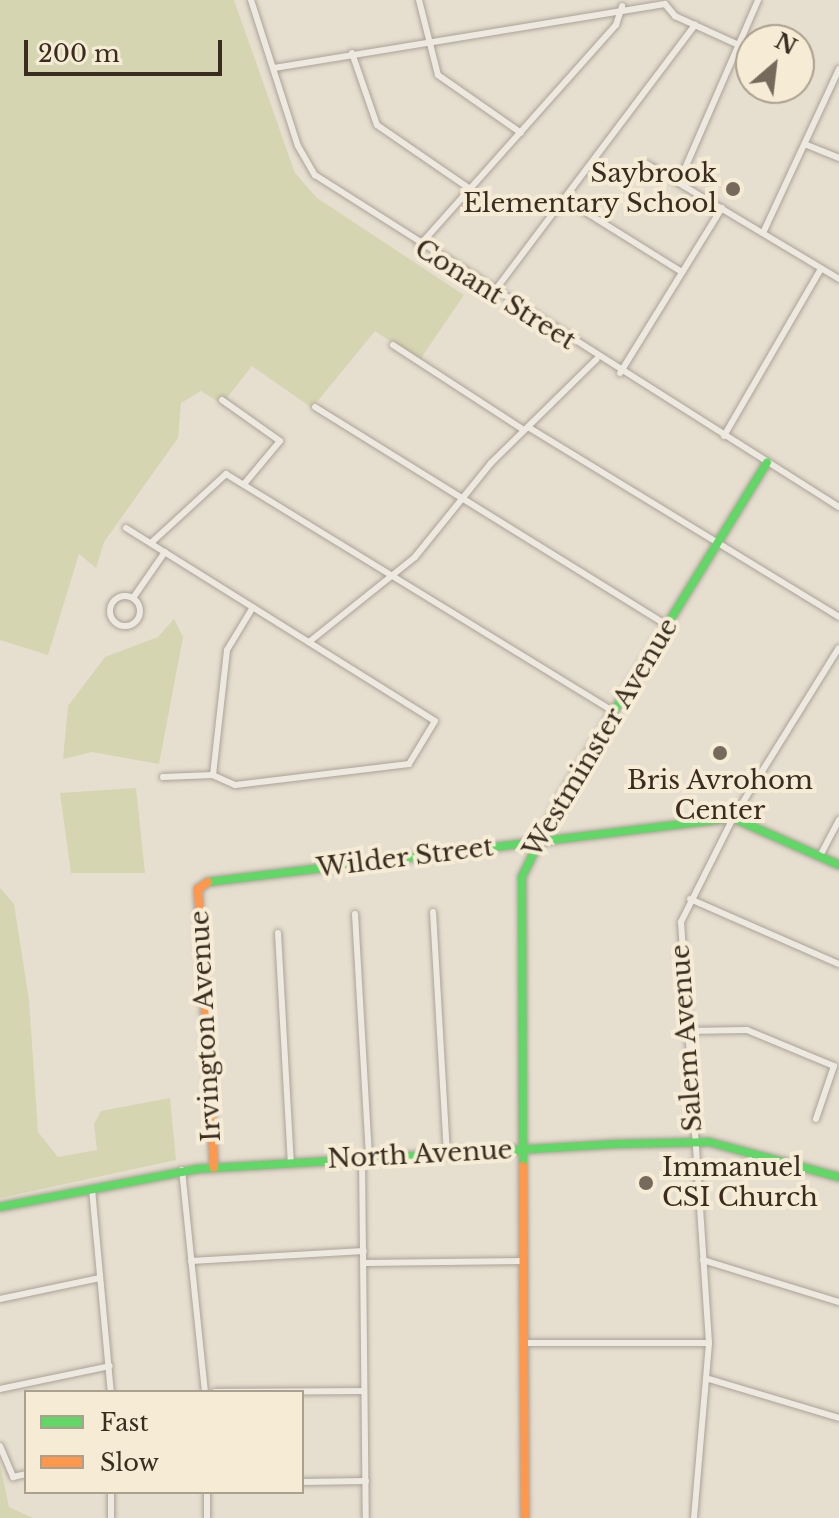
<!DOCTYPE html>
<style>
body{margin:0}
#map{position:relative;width:839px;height:1518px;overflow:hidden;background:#e6decf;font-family:"Libre Baskerville",serif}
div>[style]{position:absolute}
.green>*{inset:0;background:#d6d5b1}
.roads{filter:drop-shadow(0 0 2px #aba397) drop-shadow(0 0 2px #aba397)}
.street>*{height:6px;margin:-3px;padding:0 3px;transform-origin:3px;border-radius:3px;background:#eee9e0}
.street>.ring{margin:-3px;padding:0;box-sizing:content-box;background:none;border:6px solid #eee9e0;border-radius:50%}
.fast>*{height:8px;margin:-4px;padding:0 4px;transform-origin:4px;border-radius:4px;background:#63d668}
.slow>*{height:8px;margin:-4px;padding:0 4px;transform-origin:4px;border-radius:4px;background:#ff974d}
.dots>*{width:22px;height:22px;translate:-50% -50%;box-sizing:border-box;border:4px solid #f6ecd6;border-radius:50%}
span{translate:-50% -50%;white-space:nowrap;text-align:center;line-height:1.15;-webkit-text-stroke:8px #f6ecd6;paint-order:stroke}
.poi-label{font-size:26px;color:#3a2c1f}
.right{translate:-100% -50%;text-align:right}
.left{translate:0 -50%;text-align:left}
.street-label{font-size:26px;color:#3a2c1f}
.legend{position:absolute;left:24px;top:1390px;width:280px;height:104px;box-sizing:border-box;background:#f6ecd6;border:2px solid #ab9f8d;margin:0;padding:10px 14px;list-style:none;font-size:24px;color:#3a2c1f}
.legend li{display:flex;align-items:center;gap:16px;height:40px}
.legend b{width:40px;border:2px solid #ab9f8d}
.north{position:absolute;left:735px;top:24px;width:80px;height:80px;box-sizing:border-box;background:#f6ecd6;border:2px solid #ab9f8d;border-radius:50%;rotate:28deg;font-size:22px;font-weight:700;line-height:32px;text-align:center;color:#3a2c1f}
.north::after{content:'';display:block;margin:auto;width:28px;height:36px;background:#766a5d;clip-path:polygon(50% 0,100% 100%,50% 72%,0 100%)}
.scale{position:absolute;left:24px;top:40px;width:198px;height:36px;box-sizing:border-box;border:4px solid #3a2c1f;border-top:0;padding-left:10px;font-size:24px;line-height:28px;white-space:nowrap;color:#3a2c1f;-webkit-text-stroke:6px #f6ecd6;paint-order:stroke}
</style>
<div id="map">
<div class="green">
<div style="clip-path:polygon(0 0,234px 0,295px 173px,317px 198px,464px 295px,419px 361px,375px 331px,312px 408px,252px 366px,222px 404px,201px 391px,181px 403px,178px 438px,104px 542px,96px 568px,79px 554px,48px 655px,0 640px)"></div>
<div style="clip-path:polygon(174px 619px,183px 637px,159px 764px,92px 752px,63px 759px,68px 706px,105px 657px,158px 637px)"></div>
<div style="clip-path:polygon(136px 788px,145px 873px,71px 873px,60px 793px)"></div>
<div style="clip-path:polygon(0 888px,14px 904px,29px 1000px,38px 1132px,58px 1157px,97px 1150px,94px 1124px,101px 1111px,170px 1098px,176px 1160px,0 1198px)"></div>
<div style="clip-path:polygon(0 1464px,9px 1507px,33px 1518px,0 1518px)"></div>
</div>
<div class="roads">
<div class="street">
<div style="left:251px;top:0;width:153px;rotate:72.2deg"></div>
<div style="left:298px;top:146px;width:34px;rotate:60deg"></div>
<div style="left:315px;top:175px;width:620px;rotate:32.36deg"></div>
<div style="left:419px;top:0;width:77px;rotate:75.8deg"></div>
<div style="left:438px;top:75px;width:101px;rotate:34.9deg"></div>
<div style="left:665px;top:4px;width:16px;rotate:50deg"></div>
<div style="left:675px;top:16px;width:70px;rotate:24.4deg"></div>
<div style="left:352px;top:53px;width:76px;rotate:70.9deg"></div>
<div style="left:377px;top:125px;width:113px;rotate:34.5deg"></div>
<div style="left:274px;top:68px;width:396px;rotate:-9.3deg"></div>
<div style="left:807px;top:145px;width:35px;rotate:22deg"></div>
<div style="left:647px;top:164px;width:224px;rotate:30.9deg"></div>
<div style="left:679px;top:182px;width:198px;rotate:-66.5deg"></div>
<div style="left:563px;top:198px;width:140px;rotate:31.9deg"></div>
<div style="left:763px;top:233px;width:181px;rotate:-65.1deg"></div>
<div style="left:419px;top:246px;width:296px;rotate:-48.3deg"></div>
<div style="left:616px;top:25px;width:20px;rotate:-72deg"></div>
<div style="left:493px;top:293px;width:336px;rotate:-53deg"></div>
<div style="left:393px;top:345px;width:156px;rotate:33deg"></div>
<div style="left:620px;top:373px;width:194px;rotate:-58.3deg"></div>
<div style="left:222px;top:400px;width:71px;rotate:35.3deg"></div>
<div style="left:280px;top:441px;width:56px;rotate:129.9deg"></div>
<div style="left:315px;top:407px;width:414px;rotate:31.8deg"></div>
<div style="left:528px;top:427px;width:364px;rotate:31.4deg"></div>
<div style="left:724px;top:436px;width:193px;rotate:-59.9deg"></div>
<div style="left:126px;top:528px;width:364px;rotate:32deg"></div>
<div style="left:435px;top:721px;width:50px;rotate:121.2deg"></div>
<div style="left:409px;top:764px;width:175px;rotate:173.1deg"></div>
<div style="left:235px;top:785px;width:24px;rotate:-156deg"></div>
<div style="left:213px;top:775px;width:50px;rotate:177.7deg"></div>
<div style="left:151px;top:543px;width:102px;rotate:-42.6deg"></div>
<div style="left:226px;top:474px;width:455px;rotate:31.5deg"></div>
<div class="ring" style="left:110px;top:596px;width:24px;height:24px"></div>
<div style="left:133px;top:598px;width:56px;rotate:-55.2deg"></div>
<div style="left:309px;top:642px;width:136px;rotate:-38.7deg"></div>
<div style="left:415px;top:557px;width:121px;rotate:-51deg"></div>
<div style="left:491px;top:463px;width:148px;rotate:-44.5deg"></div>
<div style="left:213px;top:775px;width:126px;rotate:-83.6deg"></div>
<div style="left:227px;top:650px;width:50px;rotate:-58.8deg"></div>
<div style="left:820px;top:856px;width:41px;rotate:-62.2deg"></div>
<div style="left:690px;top:899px;width:163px;rotate:23.6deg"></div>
<div style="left:433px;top:912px;width:241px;rotate:86.7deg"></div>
<div style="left:355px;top:914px;width:244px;rotate:86.7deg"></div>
<div style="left:278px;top:933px;width:229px;rotate:86.8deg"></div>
<div style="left:687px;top:1031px;width:60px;rotate:-1deg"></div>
<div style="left:747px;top:1030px;width:94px;rotate:22.5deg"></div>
<div style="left:834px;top:1066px;width:56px;rotate:108.8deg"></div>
<div style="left:362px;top:1158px;width:360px;rotate:89.4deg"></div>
<div style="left:182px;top:1170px;width:223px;rotate:84.1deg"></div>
<div style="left:92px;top:1189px;width:204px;rotate:84.7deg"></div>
<div style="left:703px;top:1260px;width:142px;rotate:17.2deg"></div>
<div style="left:191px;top:1261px;width:173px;rotate:-3.3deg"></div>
<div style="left:364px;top:1263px;width:159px;rotate:-0.7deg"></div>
<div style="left:0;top:1299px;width:102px;rotate:-11.9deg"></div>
<div style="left:524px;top:1343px;width:185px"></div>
<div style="left:709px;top:1379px;width:136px;rotate:16.7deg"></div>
<div style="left:0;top:1389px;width:112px;rotate:-11.8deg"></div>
<div style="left:215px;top:1392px;width:149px;rotate:-0.4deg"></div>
<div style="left:0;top:1446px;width:34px;rotate:67deg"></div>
<div style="left:13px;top:1477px;width:13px;rotate:-13deg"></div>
<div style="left:302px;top:1482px;width:64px;rotate:-0.9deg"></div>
<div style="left:111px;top:1492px;width:26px;rotate:90deg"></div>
<div style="left:207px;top:1492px;width:26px;rotate:90deg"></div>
<div style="left:694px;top:1518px;width:176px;rotate:-85.1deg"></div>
<div style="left:709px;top:1343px;width:422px;rotate:-93.8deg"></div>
<div style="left:681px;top:922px;width:116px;rotate:-63.4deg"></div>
<div style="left:733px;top:818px;width:200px;rotate:-58.1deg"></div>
</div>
<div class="fast">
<div style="left:208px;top:882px;width:529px;rotate:-6.95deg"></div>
<div style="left:733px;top:818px;width:116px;rotate:23.9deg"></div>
<div style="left:523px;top:1166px;width:289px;rotate:-90.2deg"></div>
<div style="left:522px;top:877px;width:87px;rotate:-64deg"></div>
<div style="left:560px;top:799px;width:395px;rotate:-58.4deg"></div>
<div style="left:0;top:1207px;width:201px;rotate:-10.9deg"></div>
<div style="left:197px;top:1169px;width:420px;rotate:-3.4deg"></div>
<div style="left:616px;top:1144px;width:93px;rotate:-1.2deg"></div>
<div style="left:709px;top:1142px;width:135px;rotate:15.1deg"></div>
</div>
<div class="slow">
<div style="left:208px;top:882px;width:12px;rotate:145deg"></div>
<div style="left:198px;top:889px;width:279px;rotate:86.7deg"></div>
<div style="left:523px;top:1166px;width:352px;rotate:89.7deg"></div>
</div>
</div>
<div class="dots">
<div style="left:733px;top:189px;background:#766a5d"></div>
<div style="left:720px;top:753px;background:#766a5d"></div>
<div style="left:646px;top:1183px;background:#766a5d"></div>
</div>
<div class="poi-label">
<span class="right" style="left:717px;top:189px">Saybrook<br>Elementary School</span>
<span style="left:720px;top:796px">Bris Avrohom<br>Center</span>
<span class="left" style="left:662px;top:1183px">Immanuel<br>CSI Church</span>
</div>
<div class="street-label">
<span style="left:495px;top:295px;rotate:32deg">Conant Street</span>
<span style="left:601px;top:738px;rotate:-59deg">Westminster Avenue</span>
<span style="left:405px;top:858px;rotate:-7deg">Wilder Street</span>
<span style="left:206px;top:1026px;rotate:-93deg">Irvington Avenue</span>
<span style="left:687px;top:1038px;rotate:-94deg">Salem Avenue</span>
<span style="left:420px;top:1155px;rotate:-3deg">North Avenue</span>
</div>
<ul class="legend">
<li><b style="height:10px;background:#63d668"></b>Fast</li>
<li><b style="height:10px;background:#ff974d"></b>Slow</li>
</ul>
<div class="north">N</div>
<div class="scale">200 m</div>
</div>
